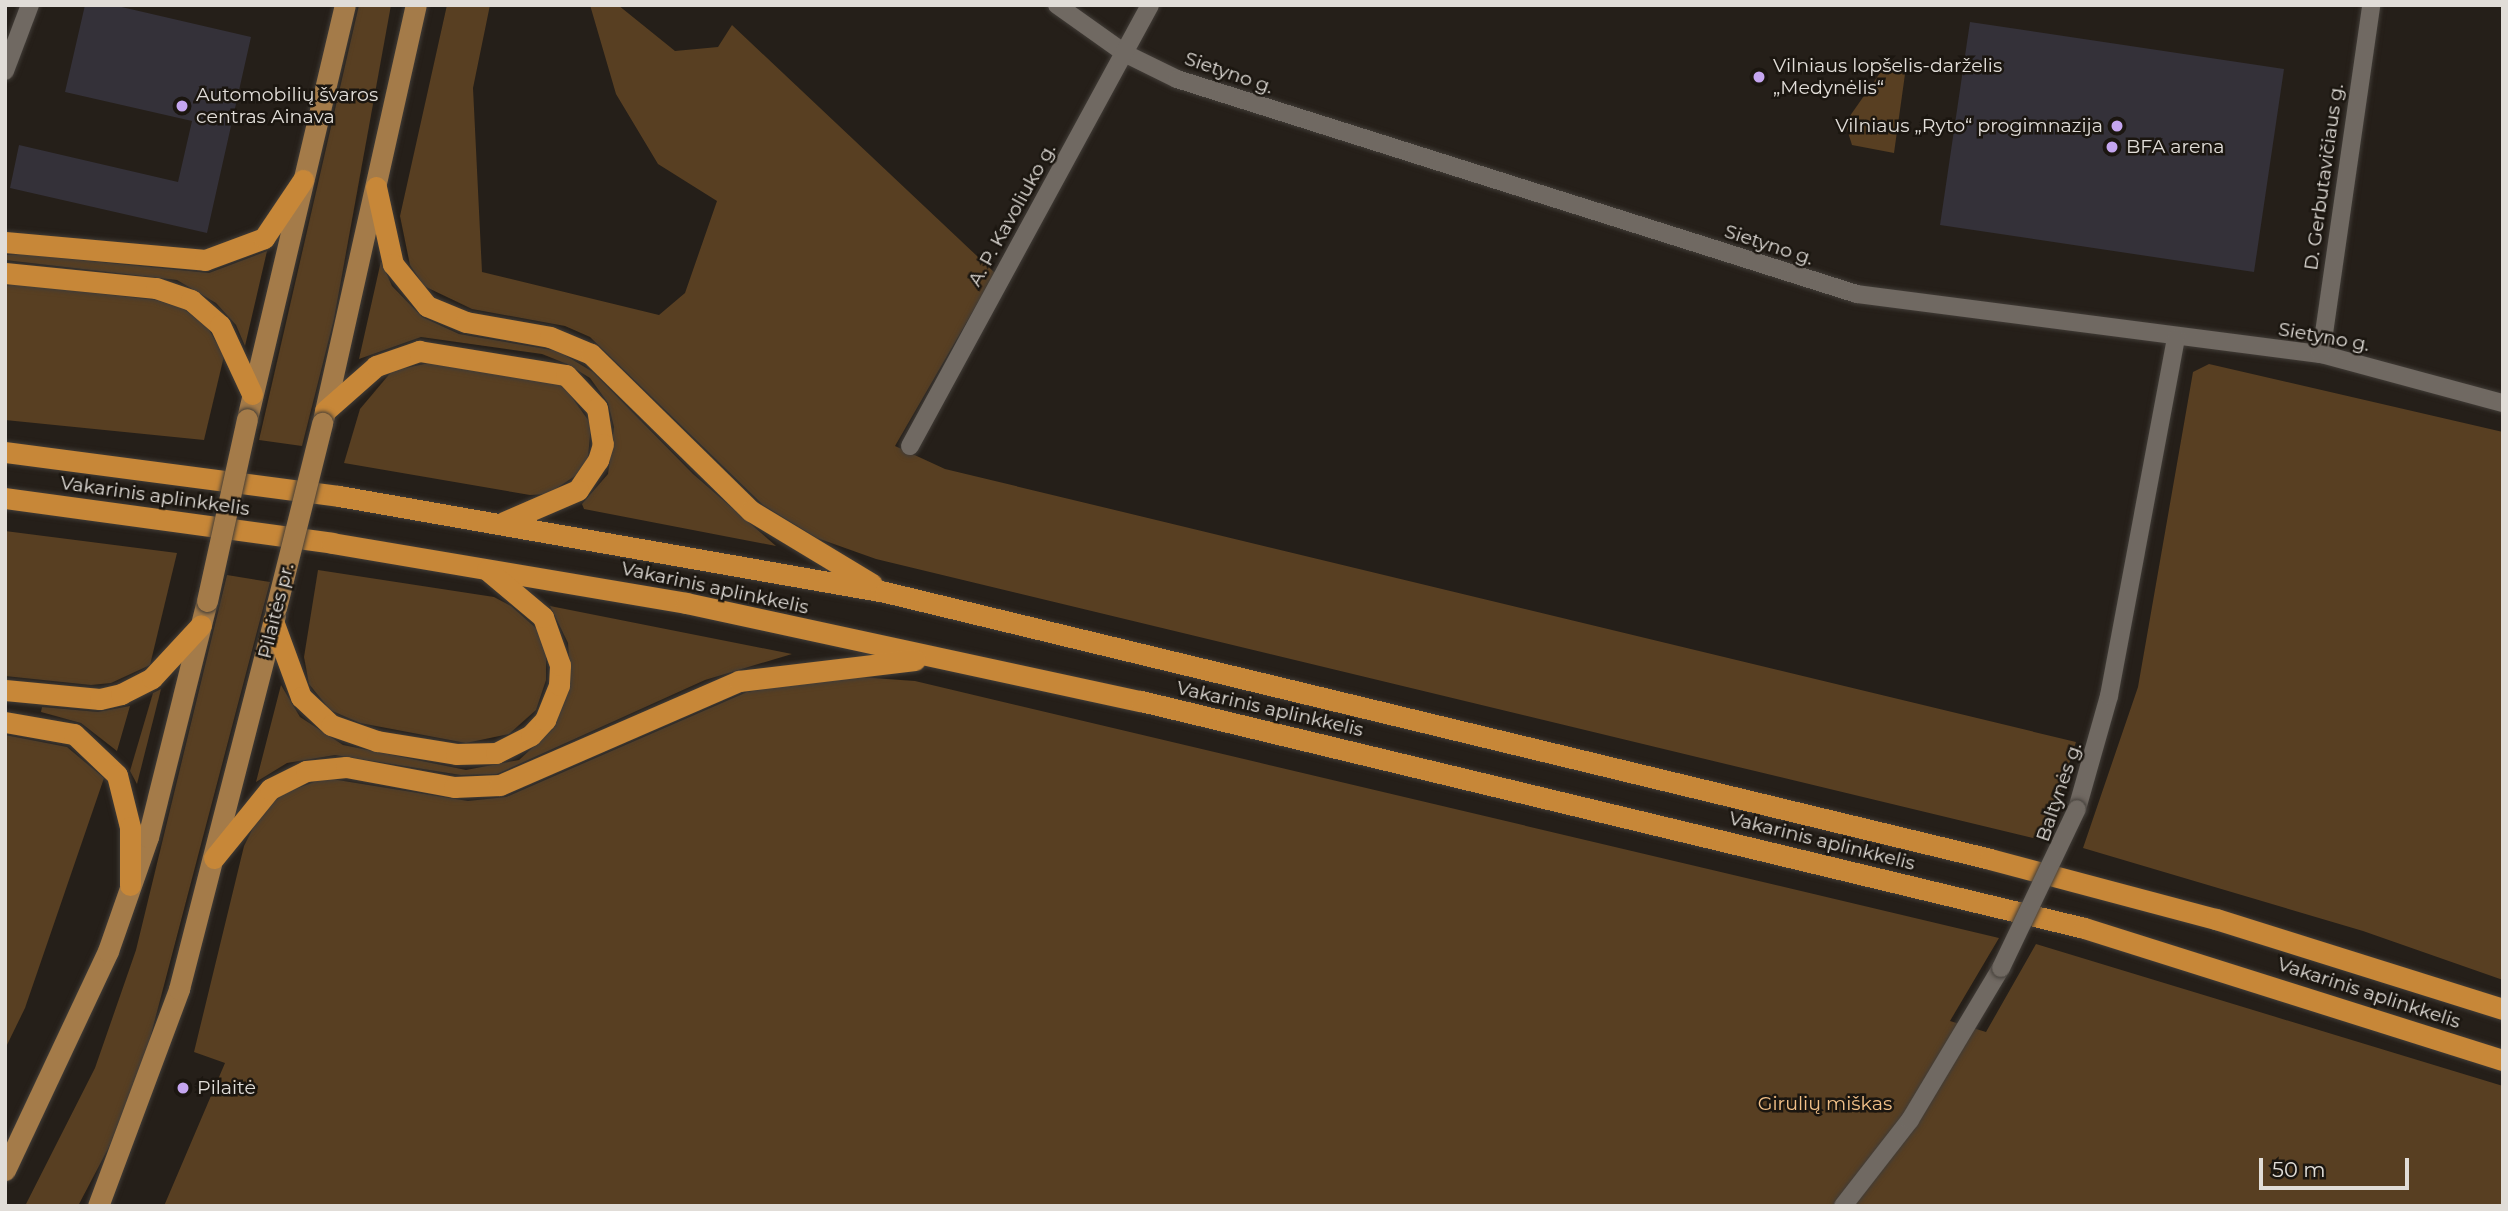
<!DOCTYPE html>
<meta charset="utf-8">
<style>
body{margin:0}
#map{position:relative;width:2508px;height:1211px;overflow:hidden;background:#251f19;font-family:Montserrat,sans-serif}
div>[style]{position:absolute}
.green>*{inset:0;background:#583f22}
.building>*{inset:0;background:#343139}
.roads{filter:drop-shadow(0 0 2px #413c37) drop-shadow(0 0 2px #413c37)}
.street>*{height:18px;margin:-9px;padding:0 9px;transform-origin:9px;border-radius:9px;background:#706962}
.primary>*{height:21px;margin:-10.5px;padding:0 10.5px;transform-origin:10.5px;border-radius:10.5px;background:#a47b49}
.highway>*{height:21px;margin:-10.5px;padding:0 10.5px;transform-origin:10.5px;border-radius:10.5px;background:#c78738}
.bridges{filter:drop-shadow(0 0 2px #413c37) drop-shadow(0 0 2px #413c37)}
.street-bridge>*{height:18px;margin:-9px;padding:0 9px;transform-origin:9px;border-radius:9px;background:#706962}
.primary-bridge>*{height:21px;margin:-10.5px;padding:0 10.5px;transform-origin:10.5px;border-radius:10.5px;background:#a47b49}
.dots>*{width:19px;height:19px;translate:-50% -50%;box-sizing:border-box;border:4px solid #1b1610;border-radius:50%}
span{translate:-50% -50%;white-space:nowrap;text-align:center;line-height:1.15;-webkit-text-stroke:5px #1b1610;paint-order:stroke}
.poi-label{font-size:19px;color:#e1ddd8}
.left{translate:0 -50%;text-align:left}
.right{translate:-100% -50%;text-align:right}
.street-label{font-size:19px;color:#e1ddd8}
.park-label{font-size:19px;color:#f3c189}
.frame{position:absolute;inset:0;border:7px solid #e1ddd8;pointer-events:none}
.scale{position:absolute;left:2259px;top:1158px;width:150px;height:32px;box-sizing:border-box;border:4px solid #e1ddd8;border-top:0;padding-left:9px;font-size:21px;line-height:24px;white-space:nowrap;color:#e1ddd8;-webkit-text-stroke:5px #1b1610;paint-order:stroke}
</style>
<div id="map">
<div class="green">
<div style="clip-path:polygon(359px 5px,391px 5px,334px 319px,302px 446px,259px 440px)"></div>
<div style="clip-path:polygon(447px 5px,490px 5px,473px 88px,482px 272px,659px 315px,685px 293px,717px 201px,658px 164px,616px 94px,590px 5px,618px 5px,675px 51px,718px 47px,732px 25px,995px 273px,895px 446px,945px 469px,2076px 742px,2045px 841px,876px 559px,817px 538px,763px 505px,590px 337px,565px 326px,472px 309px,424px 286px,410px 265px,400px 216px)"></div>
<div style="clip-path:polygon(1887px 63px,1906px 67px,1894px 153px,1852px 145px,1845px 123px)"></div>
<div style="clip-path:polygon(267px 251px,245px 346px,236px 325px,216px 303px,177px 280px,5px 260px,5px 255px,20px 254px,209px 273px)"></div>
<div style="clip-path:polygon(381px 261px,392px 286px,422px 317px,459px 334px,558px 351px,593px 372px,693px 474px,776px 546px,584px 509px,582px 504px,608px 474px,614px 427px,608px 403px,590px 378px,567px 364px,542px 354px,421px 337px,359px 359px)"></div>
<div style="clip-path:polygon(15px 284px,156px 300px,184px 309px,208px 328px,224px 356px,204px 440px,5px 420px,5px 286px)"></div>
<div style="clip-path:polygon(438px 361px,563px 385px,591px 424px,588px 457px,578px 474px,548px 494px,530px 495px,344px 463px,360px 409px,392px 371px)"></div>
<div style="clip-path:polygon(2209px 364px,2503px 432px,2503px 980px,2363px 931px,2083px 848px,2138px 687px,2193px 372px)"></div>
<div style="clip-path:polygon(5px 531px,177px 553px,150px 665px,111px 683px,91px 685px,5px 676px)"></div>
<div style="clip-path:polygon(318px 570px,494px 597px,511px 606px,537px 629px,546px 650px,546px 680px,536px 710px,509px 734px,466px 743px,360px 723px,330px 710px,309px 684px,304px 657px)"></div>
<div style="clip-path:polygon(227px 575px,270px 582px,148px 1046px,110px 1145px,78px 1206px,25px 1206px,95px 1068px,136px 950px)"></div>
<div style="clip-path:polygon(550px 606px,792px 654px,705px 680px,497px 774px,461px 775px,335px 755px,287px 763px,256px 782px,281px 685px,300px 717px,343px 745px,466px 770px,519px 760px,553px 729px,571px 685px,568px 643px)"></div>
<div style="clip-path:polygon(845px 676px,915px 681px,1999px 938px,1950px 1021px,1986px 1032px,2036px 944px,2503px 1086px,2503px 1206px,164px 1206px,225px 1063px,194px 1052px,244px 846px,261px 812px,282px 794px,325px 778px,468px 801px,506px 797px,747px 692px)"></div>
<div style="clip-path:polygon(161px 689px,137px 784px,130px 771px,153px 693px)"></div>
<div style="clip-path:polygon(130px 706px,117px 751px,81px 723px,41px 712px,42px 707px,98px 712px)"></div>
<div style="clip-path:polygon(5px 735px,67px 747px,104px 778px,25px 1008px,5px 1049px)"></div>
</div>
<div class="building">
<div style="clip-path:polygon(85px 5px,113px 5px,251px 37px,207px 233px,10px 188px,19px 145px,178px 182px,192px 121px,65px 92px)"></div>
<div style="clip-path:polygon(1970px 22px,2284px 69px,2254px 272px,1940px 225px)"></div>
</div>
<div class="roads">
<div class="street">
<div style="left:1057px;top:5px;width:85px;rotate:35.4deg"></div>
<div style="left:1126px;top:54px;width:57px;rotate:26.1deg"></div>
<div style="left:1177px;top:79px;width:713px;rotate:17.55deg"></div>
<div style="left:1857px;top:294px;width:468px;rotate:7.4deg"></div>
<div style="left:2321px;top:354px;width:188px;rotate:15.1deg"></div>
<div style="left:5px;top:71px;width:71px;rotate:-69.3deg"></div>
<div style="left:2321px;top:354px;width:353px;rotate:-81.8deg"></div>
<div style="left:910px;top:446px;width:502px;rotate:-61.44deg"></div>
<div style="left:2077px;top:809px;width:117px;rotate:-74.2deg"></div>
<div style="left:2109px;top:696px;width:364px;rotate:-79.4deg"></div>
<div style="left:1843px;top:1206px;width:109px;rotate:-52.1deg"></div>
<div style="left:1910px;top:1120px;width:177px;rotate:-59.1deg"></div>
</div>
<div class="primary">
<div style="left:247px;top:419px;width:425px;rotate:-76.7deg"></div>
<div style="left:323px;top:420px;width:425px;rotate:-77.4deg"></div>
<div style="left:5px;top:1170px;width:242px;rotate:-64.8deg"></div>
<div style="left:108px;top:951px;width:121px;rotate:-70.7deg"></div>
<div style="left:148px;top:837px;width:243px;rotate:-76deg"></div>
<div style="left:98px;top:1206px;width:232px;rotate:-69.5deg"></div>
<div style="left:179px;top:989px;width:387px;rotate:-75.6deg"></div>
</div>
<div class="highway">
<div style="left:376px;top:187px;width:79px;rotate:77.6deg"></div>
<div style="left:393px;top:264px;width:54px;rotate:51deg"></div>
<div style="left:427px;top:306px;width:42px;rotate:22.3deg"></div>
<div style="left:466px;top:322px;width:85px;rotate:10.1deg"></div>
<div style="left:550px;top:337px;width:44px;rotate:22.5deg"></div>
<div style="left:591px;top:354px;width:224px;rotate:44.5deg"></div>
<div style="left:751px;top:511px;width:141px;rotate:31.1deg"></div>
<div style="left:5px;top:242px;width:201px;rotate:5.1deg"></div>
<div style="left:205px;top:260px;width:63px;rotate:-20.4deg"></div>
<div style="left:264px;top:238px;width:70px;rotate:-56.1deg"></div>
<div style="left:5px;top:273px;width:152px;rotate:5.7deg"></div>
<div style="left:156px;top:288px;width:37px;rotate:19deg"></div>
<div style="left:191px;top:300px;width:38px;rotate:41deg"></div>
<div style="left:220px;top:325px;width:76px;rotate:65.1deg"></div>
<div style="left:325px;top:411px;width:68px;rotate:-41.4deg"></div>
<div style="left:376px;top:366px;width:46px;rotate:-19.2deg"></div>
<div style="left:419px;top:351px;width:149px;rotate:9.3deg"></div>
<div style="left:566px;top:375px;width:45px;rotate:46.8deg"></div>
<div style="left:597px;top:408px;width:36px;rotate:81deg"></div>
<div style="left:603px;top:444px;width:17px;rotate:107deg"></div>
<div style="left:598px;top:460px;width:36px;rotate:124deg"></div>
<div style="left:578px;top:490px;width:81px;rotate:156.6deg"></div>
<div style="left:5px;top:452px;width:337px;rotate:7.5deg"></div>
<div style="left:339px;top:496px;width:554px;rotate:9.97deg"></div>
<div style="left:885px;top:592px;width:1137px;rotate:13.58deg"></div>
<div style="left:1990px;top:859px;width:234px;rotate:14.9deg"></div>
<div style="left:2216px;top:919px;width:301px;rotate:17.4deg"></div>
<div style="left:5px;top:498px;width:330px;rotate:7.8deg"></div>
<div style="left:332px;top:543px;width:359px;rotate:9.6deg"></div>
<div style="left:686px;top:603px;width:465px;rotate:12.2deg"></div>
<div style="left:1141px;top:701px;width:970px;rotate:13.53deg"></div>
<div style="left:2084px;top:928px;width:439px;rotate:17.5deg"></div>
<div style="left:273px;top:621px;width:81px;rotate:69.8deg"></div>
<div style="left:301px;top:697px;width:41px;rotate:43deg"></div>
<div style="left:331px;top:725px;width:49px;rotate:19.2deg"></div>
<div style="left:377px;top:741px;width:80px;rotate:9.3deg"></div>
<div style="left:456px;top:754px;width:40px;rotate:-1.4deg"></div>
<div style="left:496px;top:753px;width:39px;rotate:-27deg"></div>
<div style="left:531px;top:735px;width:21px;rotate:-47deg"></div>
<div style="left:545px;top:720px;width:38px;rotate:-68deg"></div>
<div style="left:559px;top:685px;width:20px;rotate:-87deg"></div>
<div style="left:560px;top:665px;width:51px;rotate:-109.5deg"></div>
<div style="left:543px;top:617px;width:73px;rotate:-140deg"></div>
<div style="left:5px;top:690px;width:95px;rotate:5.4deg"></div>
<div style="left:100px;top:699px;width:22px;rotate:-13deg"></div>
<div style="left:121px;top:694px;width:35px;rotate:-27deg"></div>
<div style="left:152px;top:678px;width:72px;rotate:-47.2deg"></div>
<div style="left:5px;top:722px;width:70px;rotate:9.9deg"></div>
<div style="left:74px;top:734px;width:59px;rotate:43.6deg"></div>
<div style="left:117px;top:775px;width:54px;rotate:76deg"></div>
<div style="left:130px;top:827px;width:58px;rotate:90deg"></div>
<div style="left:214px;top:858px;width:89px;rotate:-50.9deg"></div>
<div style="left:270px;top:789px;width:40px;rotate:-26.6deg"></div>
<div style="left:306px;top:771px;width:40px;rotate:-5.7deg"></div>
<div style="left:346px;top:767px;width:110px;rotate:10.5deg"></div>
<div style="left:454px;top:787px;width:46px;rotate:-2.5deg"></div>
<div style="left:500px;top:785px;width:261px;rotate:-23.5deg"></div>
<div style="left:739px;top:681px;width:177px;rotate:-6.8deg"></div>
</div>
</div>
<div class="bridges">
<div class="street-bridge">
<div style="left:2001px;top:968px;width:176px;rotate:-64.5deg"></div>
</div>
<div class="primary-bridge">
<div style="left:207px;top:601px;width:186px;rotate:-77.6deg"></div>
<div style="left:276px;top:608px;width:191px;rotate:-76deg"></div>
</div>
</div>
<div class="dots">
<div style="left:1759px;top:77px;background:#c5a6f0"></div>
<div style="left:182px;top:106px;background:#c5a6f0"></div>
<div style="left:2117px;top:126px;background:#c5a6f0"></div>
<div style="left:2112px;top:147px;background:#c5a6f0"></div>
<div style="left:183px;top:1088px;background:#c5a6f0"></div>
</div>
<div class="poi-label">
<span class="left" style="left:1773px;top:77px">Vilniaus lopšelis-darželis<br>„Medynėlis“</span>
<span class="left" style="left:196px;top:106px">Automobilių švaros<br>centras Ainava</span>
<span class="right" style="left:2103px;top:126px">Vilniaus „Ryto“ progimnazija</span>
<span class="left" style="left:2126px;top:147px">BFA arena</span>
<span class="left" style="left:197px;top:1088px">Pilaitė</span>
</div>
<div class="street-label">
<span style="left:1229px;top:73px;rotate:19deg">Sietyno g.</span>
<span style="left:2324px;top:177px;rotate:-82deg">D. Gerbutavičiaus g.</span>
<span style="left:1012px;top:215px;rotate:-61deg">A. P. Kavoliuko g.</span>
<span style="left:1769px;top:245px;rotate:18deg">Sietyno g.</span>
<span style="left:2324px;top:337px;rotate:10deg">Sietyno g.</span>
<span style="left:155px;top:496px;rotate:8deg">Vakarinis aplinkkelis</span>
<span style="left:715px;top:588px;rotate:12deg">Vakarinis aplinkkelis</span>
<span style="left:276px;top:611px;rotate:-76deg">Pilaitės pr.</span>
<span style="left:1270px;top:709px;rotate:13deg">Vakarinis aplinkkelis</span>
<span style="left:2059px;top:792px;rotate:-71deg">Baltynės g.</span>
<span style="left:1822px;top:841px;rotate:14deg">Vakarinis aplinkkelis</span>
<span style="left:2369px;top:993px;rotate:18deg">Vakarinis aplinkkelis</span>
</div>
<div class="park-label">
<span style="left:1825px;top:1104px">Girulių miškas</span>
</div>
<div class="frame"></div>
<div class="scale">50 m</div>
</div>
